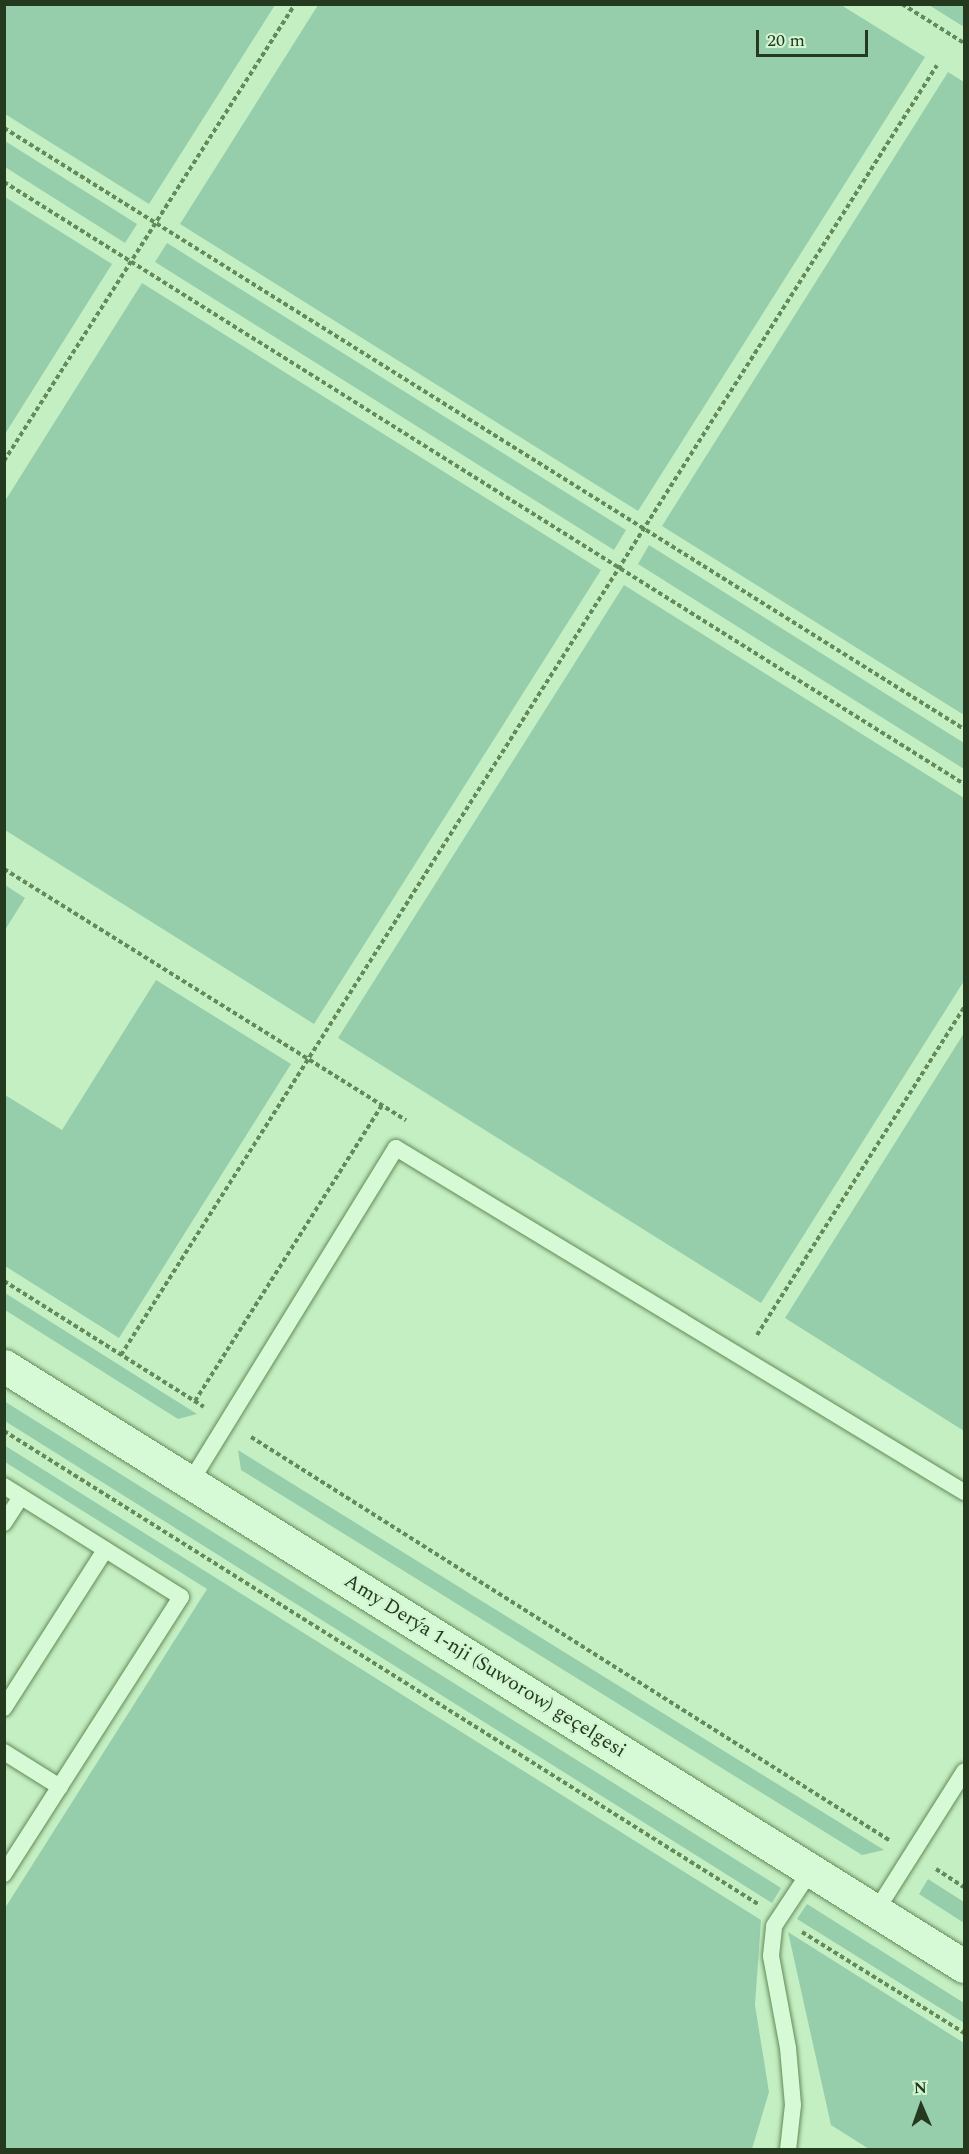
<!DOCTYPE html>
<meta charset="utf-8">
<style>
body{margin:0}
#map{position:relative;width:969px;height:2154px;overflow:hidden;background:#c4efc3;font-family:Spectral,serif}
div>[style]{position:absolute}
.green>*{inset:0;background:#96ceac}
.path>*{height:4px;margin-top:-2px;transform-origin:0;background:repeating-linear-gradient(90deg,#638a59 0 4.5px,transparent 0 7.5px)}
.roads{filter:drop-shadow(0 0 2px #638a59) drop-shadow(0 0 2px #638a59)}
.lane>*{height:16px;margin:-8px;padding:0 8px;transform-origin:8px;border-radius:8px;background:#d7fad6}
.street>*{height:33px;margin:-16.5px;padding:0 16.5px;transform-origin:16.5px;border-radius:16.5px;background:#d7fad6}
span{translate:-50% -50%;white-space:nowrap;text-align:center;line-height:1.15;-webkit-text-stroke:4.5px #d3f6d2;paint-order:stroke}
.street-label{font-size:20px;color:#24391d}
.frame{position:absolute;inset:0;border:6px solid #24391d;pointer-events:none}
.north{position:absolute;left:891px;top:2076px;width:60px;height:60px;-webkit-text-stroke:4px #d3f6d2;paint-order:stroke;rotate:358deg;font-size:16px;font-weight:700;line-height:24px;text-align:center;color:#24391d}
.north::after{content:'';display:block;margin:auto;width:21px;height:27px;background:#24391d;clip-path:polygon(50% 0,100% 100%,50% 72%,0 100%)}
.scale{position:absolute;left:756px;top:30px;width:112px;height:27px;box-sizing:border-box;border:3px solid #24391d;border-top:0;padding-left:8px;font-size:18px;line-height:21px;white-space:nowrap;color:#24391d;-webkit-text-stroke:4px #d3f6d2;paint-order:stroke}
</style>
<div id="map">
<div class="green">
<div style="clip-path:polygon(4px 5px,5px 4px,275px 5px,149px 204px,5px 114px)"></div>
<div style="clip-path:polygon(318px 5px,841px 5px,925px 57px,638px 511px,180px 224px)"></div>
<div style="clip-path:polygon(929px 5px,964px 5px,964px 27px)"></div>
<div style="clip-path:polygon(948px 72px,964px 82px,964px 715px,662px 526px)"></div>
<div style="clip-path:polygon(5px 141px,137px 224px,125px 243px,5px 167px)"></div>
<div style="clip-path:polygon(5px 197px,112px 264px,5px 434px)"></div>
<div style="clip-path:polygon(167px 243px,626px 530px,614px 550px,155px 262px)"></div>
<div style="clip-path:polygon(142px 283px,601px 570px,314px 1024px,5px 830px,5px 501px)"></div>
<div style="clip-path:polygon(649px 545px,964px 743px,964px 769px,638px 564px)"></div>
<div style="clip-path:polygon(624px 585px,964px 798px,964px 981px,761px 1303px,338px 1038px)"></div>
<div style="clip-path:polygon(5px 885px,25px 898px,5px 930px)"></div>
<div style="clip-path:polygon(156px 980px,291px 1064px,119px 1338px,5px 1266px,5px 1095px,62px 1130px)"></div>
<div style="clip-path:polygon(964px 1033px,964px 1431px,785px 1318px)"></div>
<div style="clip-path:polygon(5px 1293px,197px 1414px,178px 1419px,5px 1310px)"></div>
<div style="clip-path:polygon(4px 1401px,781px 1888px,772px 1903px,5px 1421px)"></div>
<div style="clip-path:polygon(4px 1445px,761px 1920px,755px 2005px,769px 2092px,752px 2149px,5px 2149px,5px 1908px,207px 1589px,5px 1462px)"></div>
<div style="clip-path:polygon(238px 1450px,884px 1850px,862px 1855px,241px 1470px)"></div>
<div style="clip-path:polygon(928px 1879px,964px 1902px,964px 1923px,919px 1894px)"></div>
<div style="clip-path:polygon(807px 1904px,964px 2003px,964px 2023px,797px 1919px)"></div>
<div style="clip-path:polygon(788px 1932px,964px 2043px,964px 2149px,869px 2149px,831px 2125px)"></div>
</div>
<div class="path">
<div style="left:902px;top:4px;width:73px;rotate:32.2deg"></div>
<div style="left:4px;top:128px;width:1133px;rotate:32.05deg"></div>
<div style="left:4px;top:182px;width:1133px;rotate:32.09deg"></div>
<div style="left:4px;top:461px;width:542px;rotate:-57.51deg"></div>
<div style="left:4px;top:869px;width:474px;rotate:32deg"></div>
<div style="left:4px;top:1281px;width:236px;rotate:32.2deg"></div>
<div style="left:757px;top:1335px;width:388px;rotate:-57.7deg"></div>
<div style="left:121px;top:1355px;width:1526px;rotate:-57.68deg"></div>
<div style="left:195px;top:1401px;width:350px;rotate:-57.7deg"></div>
<div style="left:4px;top:1431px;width:890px;rotate:32.1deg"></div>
<div style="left:251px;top:1437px;width:755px;rotate:32.28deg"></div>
<div style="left:936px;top:1869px;width:33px;rotate:33deg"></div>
<div style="left:802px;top:1932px;width:191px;rotate:31.9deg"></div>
</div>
<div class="roads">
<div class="lane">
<div style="left:191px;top:1481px;width:391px;rotate:-58.4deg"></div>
<div style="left:396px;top:1148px;width:664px;rotate:31.2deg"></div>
<div style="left:4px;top:1486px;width:209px;rotate:32.1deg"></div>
<div style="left:181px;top:1597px;width:329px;rotate:122.6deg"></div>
<div style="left:4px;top:1523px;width:31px;rotate:-57deg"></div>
<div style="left:4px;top:1708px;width:188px;rotate:-57.4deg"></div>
<div style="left:4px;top:1752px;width:66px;rotate:32deg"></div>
<div style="left:876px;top:1911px;width:165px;rotate:-57.7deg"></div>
<div style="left:788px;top:2150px;width:45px;rotate:-83.7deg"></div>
<div style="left:793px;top:2105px;width:57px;rotate:-95deg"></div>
<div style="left:788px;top:2048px;width:94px;rotate:-100.5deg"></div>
<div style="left:771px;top:1956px;width:30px;rotate:-84deg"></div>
<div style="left:774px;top:1926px;width:67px;rotate:-56.5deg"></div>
</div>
<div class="street">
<div style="left:4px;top:1366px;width:1132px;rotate:32.01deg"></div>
</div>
</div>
<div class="street-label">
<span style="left:485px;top:1666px;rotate:32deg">Amy Derýa 1-nji (Suworow) geçelgesi</span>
</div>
<div class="frame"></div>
<div class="north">N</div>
<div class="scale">20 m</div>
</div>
